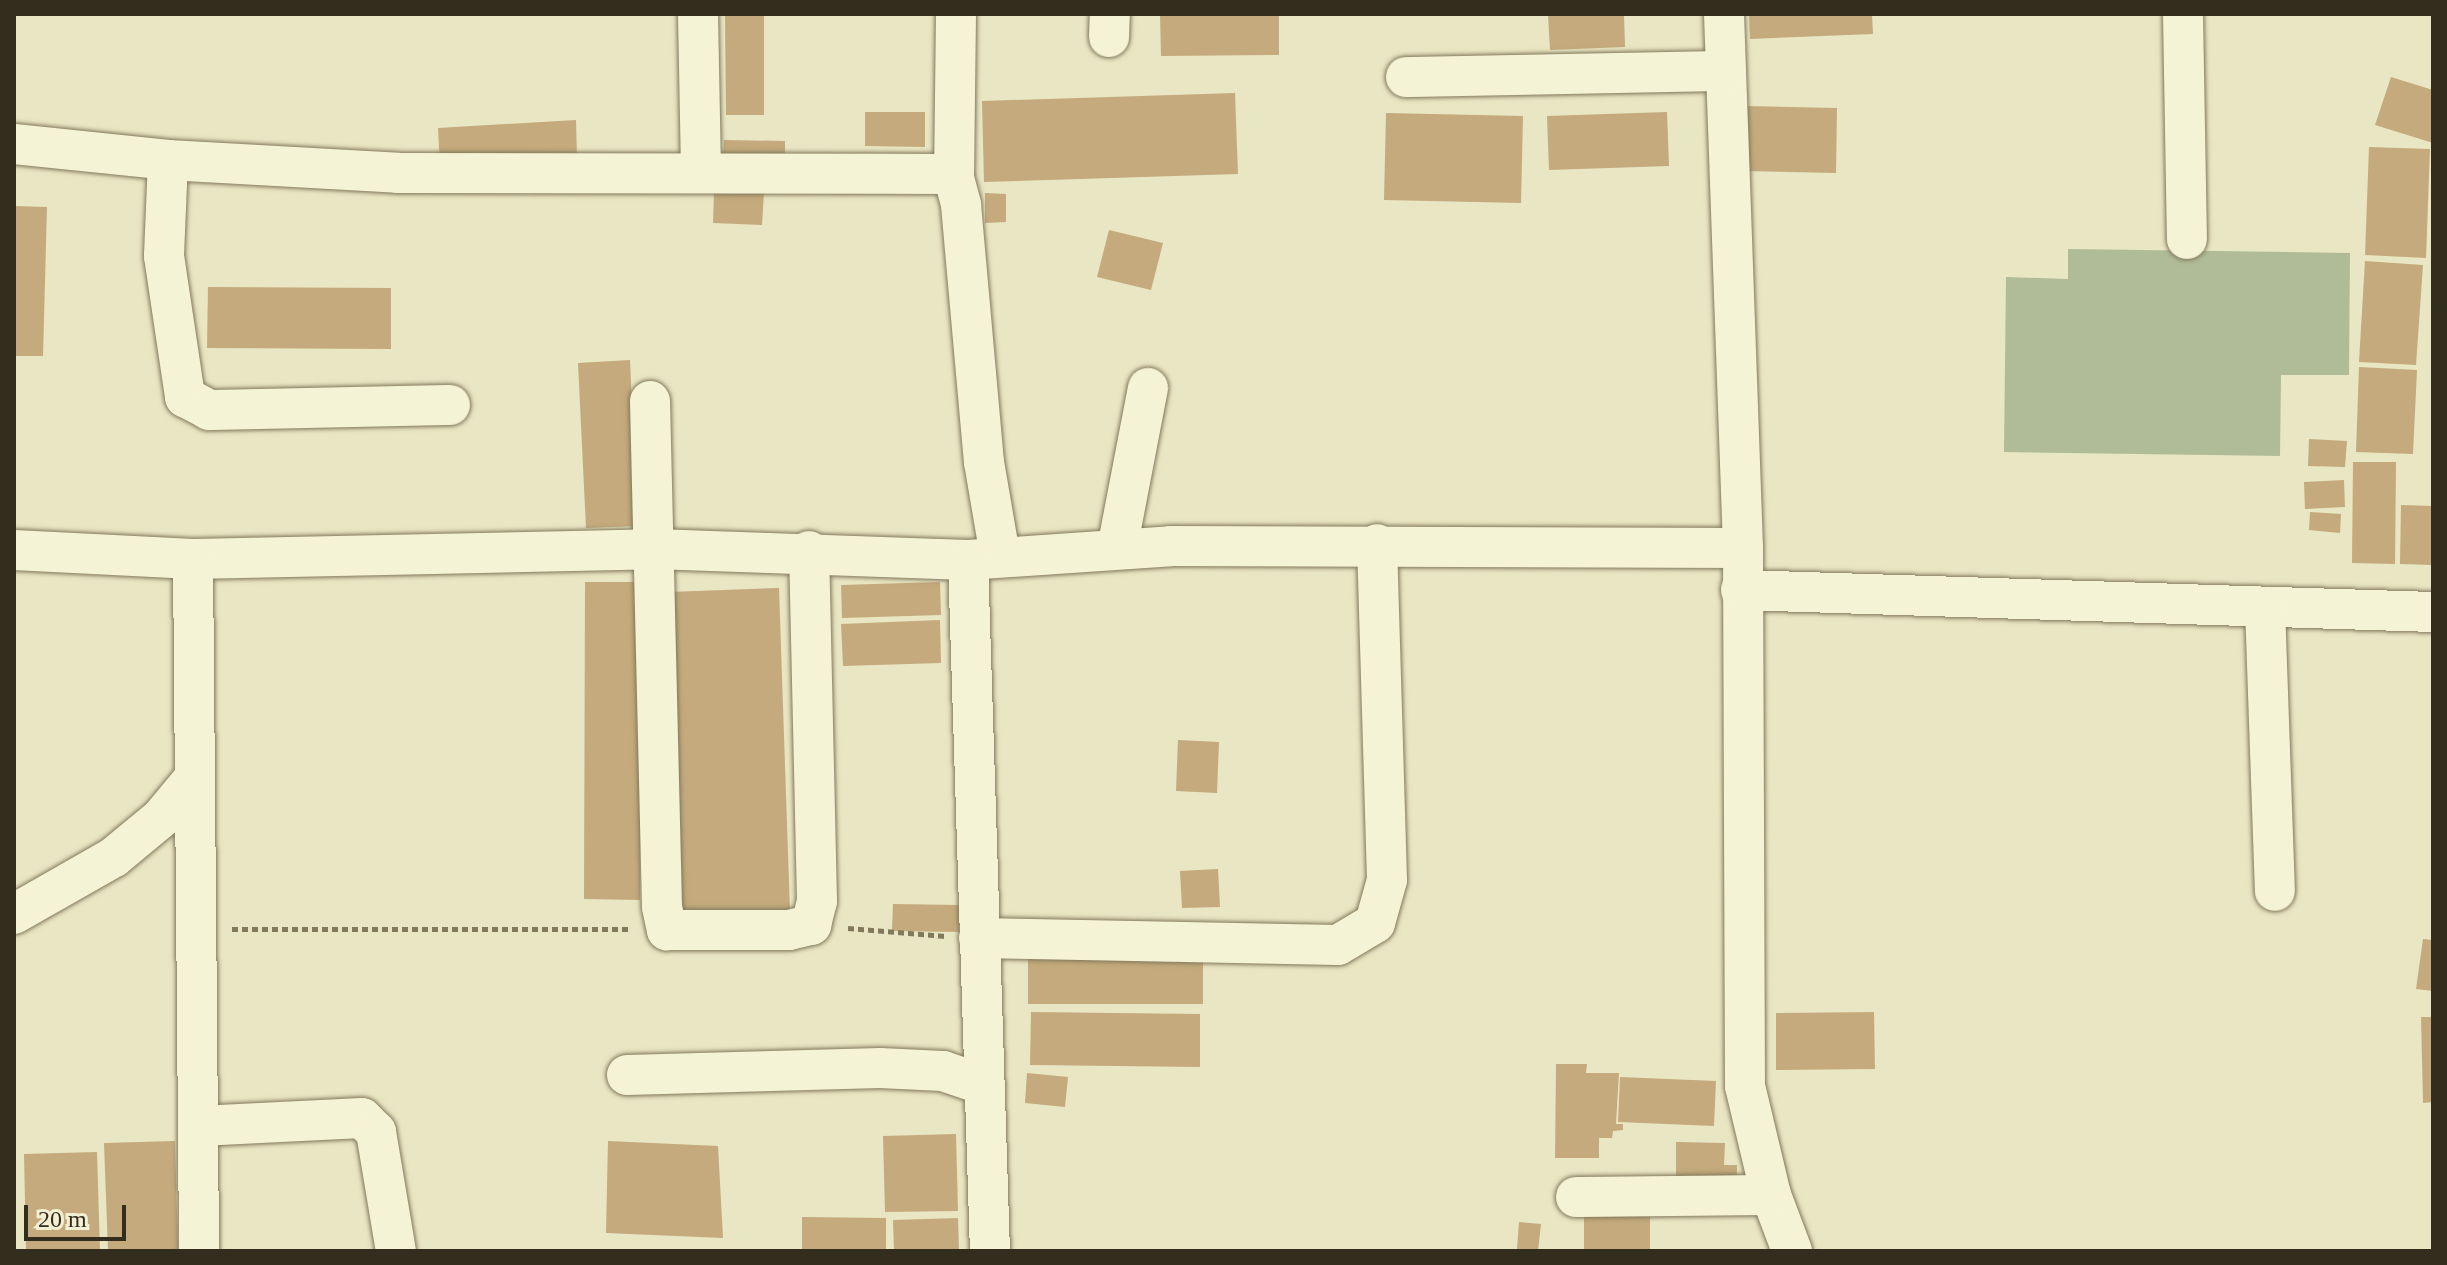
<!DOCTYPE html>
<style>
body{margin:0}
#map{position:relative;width:2447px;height:1265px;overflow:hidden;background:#e9e6c3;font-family:"Times New Roman",serif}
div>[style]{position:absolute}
.cemetery>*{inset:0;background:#afbc97}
.building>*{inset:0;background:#c4aa7c}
.path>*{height:5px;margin-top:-2.5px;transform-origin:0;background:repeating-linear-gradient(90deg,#82785c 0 6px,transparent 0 10px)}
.roads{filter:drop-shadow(0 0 2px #82785c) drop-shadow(0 0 2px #82785c)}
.minor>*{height:40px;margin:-20px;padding:0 20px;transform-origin:20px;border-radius:20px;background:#f5f3d6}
span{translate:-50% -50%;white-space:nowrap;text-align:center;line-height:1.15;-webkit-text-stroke:6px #f2efd2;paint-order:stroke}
.frame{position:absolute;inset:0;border:16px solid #332d1e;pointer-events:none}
.scale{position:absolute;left:24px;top:1205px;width:102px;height:36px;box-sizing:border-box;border:4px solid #332d1e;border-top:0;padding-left:10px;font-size:24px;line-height:28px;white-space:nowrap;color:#332d1e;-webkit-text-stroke:6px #f2efd2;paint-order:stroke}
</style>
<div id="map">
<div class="cemetery">
<div style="clip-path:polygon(2068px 249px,2350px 253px,2349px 375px,2281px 375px,2280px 456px,2004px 452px,2006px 277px,2068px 279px)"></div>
</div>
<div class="building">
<div style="clip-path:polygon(725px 14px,764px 14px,764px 115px,726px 115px)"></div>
<div style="clip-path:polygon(1160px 14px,1279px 14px,1279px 55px,1161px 56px)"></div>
<div style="clip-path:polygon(1548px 14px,1624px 14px,1625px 47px,1550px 50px)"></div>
<div style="clip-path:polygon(1749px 14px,1872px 14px,1873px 34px,1750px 39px)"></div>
<div style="clip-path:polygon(2391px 77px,2433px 90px,2433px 143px,2375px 125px)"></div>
<div style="clip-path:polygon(1235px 93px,1238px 174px,984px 182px,982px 101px)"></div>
<div style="clip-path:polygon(1746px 106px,1837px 108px,1836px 173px,1744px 171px)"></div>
<div style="clip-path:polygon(865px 112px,925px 112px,925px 147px,865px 146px)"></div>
<div style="clip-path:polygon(1667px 112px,1669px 166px,1549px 170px,1547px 116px)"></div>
<div style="clip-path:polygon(1386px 113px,1523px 116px,1521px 203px,1384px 200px)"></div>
<div style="clip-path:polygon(576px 120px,577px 158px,440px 166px,438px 128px)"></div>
<div style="clip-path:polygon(724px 140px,785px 141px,785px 162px,723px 161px)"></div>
<div style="clip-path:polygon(2369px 147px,2430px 149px,2426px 258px,2365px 255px)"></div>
<div style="clip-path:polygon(714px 191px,764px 192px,762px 225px,713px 223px)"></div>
<div style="clip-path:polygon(985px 193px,1006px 194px,1006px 222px,985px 223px)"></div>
<div style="clip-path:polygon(14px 206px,47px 207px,43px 356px,14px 356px)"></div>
<div style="clip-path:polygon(1109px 230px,1163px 243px,1151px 290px,1097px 277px)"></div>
<div style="clip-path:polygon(2365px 261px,2423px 265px,2416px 365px,2359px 362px)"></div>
<div style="clip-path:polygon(208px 287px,391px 288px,391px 349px,207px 348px)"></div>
<div style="clip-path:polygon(630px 360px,637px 526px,586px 528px,578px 363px)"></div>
<div style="clip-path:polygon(2359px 367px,2417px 370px,2413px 454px,2356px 452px)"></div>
<div style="clip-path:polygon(2309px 439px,2347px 441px,2345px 467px,2308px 466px)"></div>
<div style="clip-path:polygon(2353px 462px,2396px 462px,2395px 564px,2352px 563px)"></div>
<div style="clip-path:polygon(2344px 480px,2345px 507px,2305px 509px,2304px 482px)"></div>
<div style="clip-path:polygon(2401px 505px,2433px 506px,2433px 565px,2400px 564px)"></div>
<div style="clip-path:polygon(2310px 512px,2341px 514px,2340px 533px,2309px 530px)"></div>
<div style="clip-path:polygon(585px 582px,641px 582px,640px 900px,584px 899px)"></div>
<div style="clip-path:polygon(940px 582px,941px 615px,842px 618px,841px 585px)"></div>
<div style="clip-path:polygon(779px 588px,790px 912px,681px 916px,669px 592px)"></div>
<div style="clip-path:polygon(940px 620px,941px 663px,843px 666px,841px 624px)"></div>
<div style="clip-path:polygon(1178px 740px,1219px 742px,1217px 793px,1176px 791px)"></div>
<div style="clip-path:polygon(1218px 869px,1220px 907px,1182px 908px,1180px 871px)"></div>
<div style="clip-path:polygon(893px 904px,959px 905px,959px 932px,892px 931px)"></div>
<div style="clip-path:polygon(2423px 939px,2433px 940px,2433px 991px,2416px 989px)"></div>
<div style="clip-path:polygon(1203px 958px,1203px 1004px,1028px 1004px,1028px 959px)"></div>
<div style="clip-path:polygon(1031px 1012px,1200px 1014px,1200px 1067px,1030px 1065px)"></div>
<div style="clip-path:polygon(1874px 1012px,1875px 1069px,1776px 1070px,1776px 1013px)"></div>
<div style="clip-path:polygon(2421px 1017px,2433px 1017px,2433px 1102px,2423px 1103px)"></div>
<div style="clip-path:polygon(1556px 1064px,1587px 1064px,1586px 1073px,1619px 1073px,1616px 1124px,1623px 1124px,1623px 1130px,1613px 1131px,1612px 1138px,1599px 1138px,1599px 1158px,1555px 1158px)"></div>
<div style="clip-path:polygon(1027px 1073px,1068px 1077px,1065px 1107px,1025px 1103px)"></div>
<div style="clip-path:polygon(1620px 1077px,1716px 1081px,1714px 1126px,1618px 1122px)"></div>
<div style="clip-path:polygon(956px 1134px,958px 1211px,885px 1212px,883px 1136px)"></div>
<div style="clip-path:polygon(175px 1141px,178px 1251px,108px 1251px,104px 1143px)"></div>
<div style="clip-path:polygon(608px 1141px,718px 1146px,723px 1238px,606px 1233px)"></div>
<div style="clip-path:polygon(1676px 1142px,1725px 1143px,1724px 1165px,1737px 1165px,1737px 1183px,1676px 1183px)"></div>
<div style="clip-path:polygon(97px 1152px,100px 1251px,26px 1251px,24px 1154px)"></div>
<div style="clip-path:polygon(1584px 1213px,1650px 1213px,1650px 1251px,1584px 1251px)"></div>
<div style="clip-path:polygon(802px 1217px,886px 1218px,886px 1251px,802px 1251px)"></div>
<div style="clip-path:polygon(958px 1218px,959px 1251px,894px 1251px,893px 1220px)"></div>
<div style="clip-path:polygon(1519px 1222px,1541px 1224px,1538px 1251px,1517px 1249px)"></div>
</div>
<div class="path">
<div style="left:848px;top:928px;width:98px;rotate:4.7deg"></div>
<div style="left:232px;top:929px;width:398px"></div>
</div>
<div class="roads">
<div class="minor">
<div style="left:698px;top:14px;width:158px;rotate:88.9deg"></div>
<div style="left:1724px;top:14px;width:534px;rotate:87.96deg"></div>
<div style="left:1743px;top:548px;width:538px;rotate:89.79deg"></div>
<div style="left:1745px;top:1086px;width:112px;rotate:76.6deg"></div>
<div style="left:1771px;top:1195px;width:60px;rotate:69.4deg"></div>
<div style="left:2183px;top:14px;width:225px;rotate:89deg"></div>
<div style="left:1109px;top:37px;width:23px;rotate:-88deg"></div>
<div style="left:1406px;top:77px;width:320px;rotate:-1.1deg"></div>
<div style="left:14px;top:144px;width:155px;rotate:5.9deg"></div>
<div style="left:168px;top:160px;width:230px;rotate:3.2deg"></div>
<div style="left:398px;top:173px;width:547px;rotate:0.1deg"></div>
<div style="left:945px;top:174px;width:10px;rotate:24deg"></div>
<div style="left:954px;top:178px;width:28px;rotate:75deg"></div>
<div style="left:961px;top:205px;width:258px;rotate:84.9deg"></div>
<div style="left:984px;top:462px;width:95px;rotate:80.3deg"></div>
<div style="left:168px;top:160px;width:96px;rotate:92.4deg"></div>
<div style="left:164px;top:256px;width:143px;rotate:81.5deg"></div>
<div style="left:185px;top:397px;width:27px;rotate:28deg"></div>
<div style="left:209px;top:410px;width:241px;rotate:-1.2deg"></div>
<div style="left:954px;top:178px;width:164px;rotate:-89.3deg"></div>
<div style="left:650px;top:401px;width:506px;rotate:88.64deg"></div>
<div style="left:662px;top:907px;width:24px;rotate:78deg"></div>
<div style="left:667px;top:930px;width:122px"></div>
<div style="left:789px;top:930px;width:23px;rotate:-13deg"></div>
<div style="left:811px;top:925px;width:25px;rotate:-76deg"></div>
<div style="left:817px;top:901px;width:350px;rotate:-91.3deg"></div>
<div style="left:1117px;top:549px;width:164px;rotate:-79.1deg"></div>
<div style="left:14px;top:550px;width:179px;rotate:2.9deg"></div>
<div style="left:193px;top:559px;width:461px;rotate:-1.2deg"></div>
<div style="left:654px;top:549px;width:314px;rotate:2deg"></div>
<div style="left:968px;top:560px;width:203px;rotate:-3.9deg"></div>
<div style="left:1171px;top:546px;width:572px;rotate:0.2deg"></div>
<div style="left:193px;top:559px;width:692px;rotate:89.5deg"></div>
<div style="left:968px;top:560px;width:691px;rotate:88.18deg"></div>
<div style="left:1741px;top:590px;width:692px;rotate:1.82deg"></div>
<div style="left:2265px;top:607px;width:284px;rotate:88deg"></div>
<div style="left:14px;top:914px;width:115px;rotate:-29.7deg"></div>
<div style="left:114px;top:857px;width:61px;rotate:-39.7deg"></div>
<div style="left:161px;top:818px;width:53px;rotate:-50.3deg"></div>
<div style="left:979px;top:938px;width:359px;rotate:1.1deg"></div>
<div style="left:1338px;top:945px;width:43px;rotate:-30.7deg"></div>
<div style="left:1375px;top:923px;width:45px;rotate:-74.4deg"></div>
<div style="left:1387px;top:880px;width:336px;rotate:-91.7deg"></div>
<div style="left:627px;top:1075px;width:253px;rotate:-1.6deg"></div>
<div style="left:880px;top:1068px;width:63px;rotate:2.7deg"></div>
<div style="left:943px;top:1071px;width:43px;rotate:18.9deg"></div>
<div style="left:199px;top:1126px;width:163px;rotate:-2.8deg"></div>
<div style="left:362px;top:1118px;width:20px;rotate:45deg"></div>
<div style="left:376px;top:1132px;width:121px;rotate:80.5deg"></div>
<div style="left:1576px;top:1197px;width:195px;rotate:-0.6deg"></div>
</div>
</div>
<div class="frame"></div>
<div class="scale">20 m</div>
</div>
